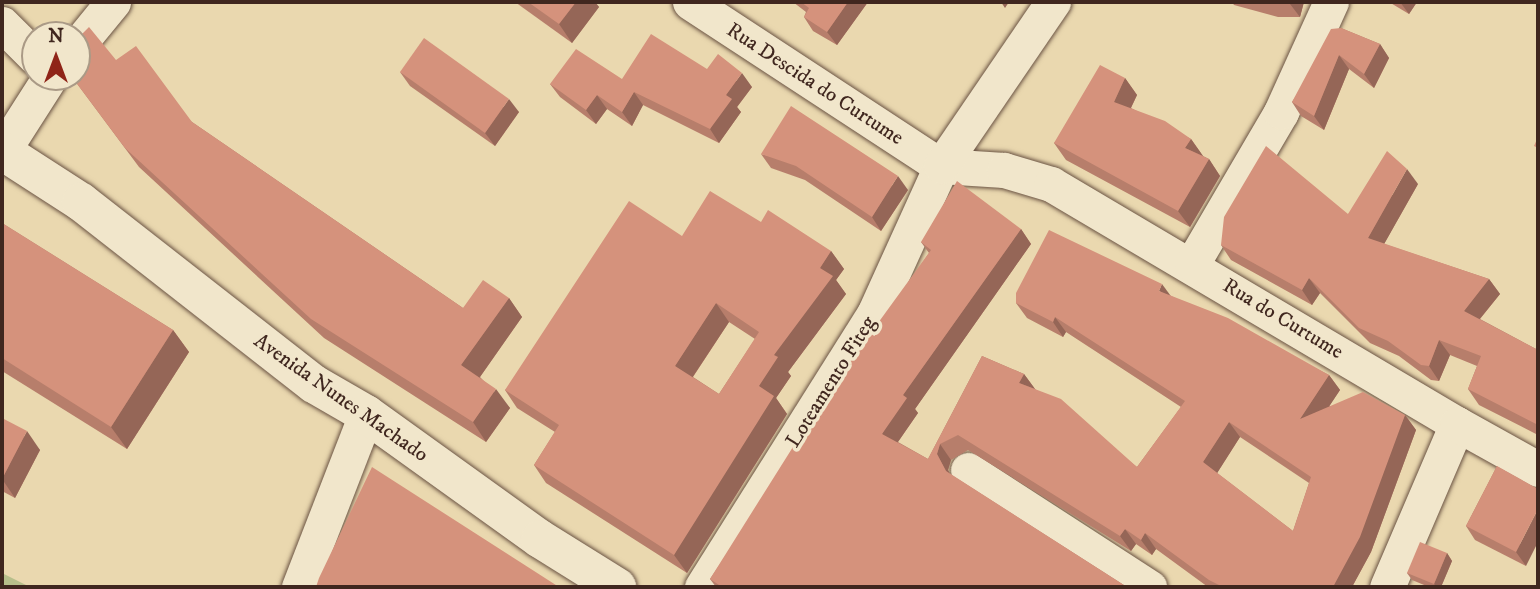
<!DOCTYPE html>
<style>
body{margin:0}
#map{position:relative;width:1540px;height:589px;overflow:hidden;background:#ead8af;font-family:"IM FELL DW Pica",serif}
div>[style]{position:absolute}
.green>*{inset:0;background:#b7bf8b}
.roads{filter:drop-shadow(0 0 2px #6a5343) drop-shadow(0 0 2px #6a5343)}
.street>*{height:35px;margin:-17.5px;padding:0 17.5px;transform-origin:17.5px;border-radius:17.5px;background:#f1e6cb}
.secondary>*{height:38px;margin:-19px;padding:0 19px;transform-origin:19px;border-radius:19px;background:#f1e6cb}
.wall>*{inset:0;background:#b77e6b}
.shaded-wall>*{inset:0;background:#956657}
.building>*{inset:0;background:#d5927c}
span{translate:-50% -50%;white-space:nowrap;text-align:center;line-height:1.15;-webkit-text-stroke:7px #f1e6cb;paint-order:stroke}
.street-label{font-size:21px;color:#40271f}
.frame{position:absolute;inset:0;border:4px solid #40271f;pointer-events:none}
.north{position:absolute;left:21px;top:21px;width:70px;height:70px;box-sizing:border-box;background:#f1e6cb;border:2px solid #aa9a86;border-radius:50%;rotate:0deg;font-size:19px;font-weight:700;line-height:28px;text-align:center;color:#40271f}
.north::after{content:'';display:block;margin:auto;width:24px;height:32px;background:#8f2418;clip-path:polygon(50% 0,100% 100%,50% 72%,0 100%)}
</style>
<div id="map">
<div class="green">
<div style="clip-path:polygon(2px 573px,30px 587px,2px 587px)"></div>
</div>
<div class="roads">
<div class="street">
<div style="left:690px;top:2px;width:300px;rotate:33.2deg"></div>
<div style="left:941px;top:166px;width:63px;rotate:3.6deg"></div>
<div style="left:1004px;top:170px;width:49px;rotate:16.6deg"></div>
<div style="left:1051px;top:184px;width:472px;rotate:30.6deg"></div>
<div style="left:1457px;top:424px;width:177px;rotate:113.2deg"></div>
<div style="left:2px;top:24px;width:47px;rotate:45deg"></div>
<div style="left:77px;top:46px;width:57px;rotate:-50.7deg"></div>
<div style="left:2px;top:152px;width:89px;rotate:-57.4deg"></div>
<div style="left:1192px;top:264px;width:176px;rotate:-59.6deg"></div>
<div style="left:1281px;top:112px;width:121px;rotate:-65.6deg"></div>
<div style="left:1457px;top:424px;width:93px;rotate:29.1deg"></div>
<div style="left:968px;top:470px;width:216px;rotate:32.9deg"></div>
<div style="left:299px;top:587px;width:186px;rotate:-68.8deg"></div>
<div style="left:702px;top:587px;width:323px;rotate:-57.8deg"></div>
<div style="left:874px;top:314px;width:162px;rotate:-65.6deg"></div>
<div style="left:941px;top:166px;width:199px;rotate:-55.7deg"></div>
</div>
<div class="secondary">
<div style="left:2px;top:151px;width:94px;rotate:32.8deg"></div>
<div style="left:81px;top:202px;width:296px;rotate:38deg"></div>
<div style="left:314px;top:384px;width:60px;rotate:30deg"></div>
<div style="left:366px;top:414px;width:214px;rotate:35.7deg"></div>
<div style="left:540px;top:539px;width:91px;rotate:31.9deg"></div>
</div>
</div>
<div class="wall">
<div style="clip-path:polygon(515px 2px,595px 2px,599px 7px,572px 43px)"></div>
<div style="clip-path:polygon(793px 2px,868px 2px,837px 45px,813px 31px,804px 17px,806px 12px)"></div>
<div style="clip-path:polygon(1232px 2px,1304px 2px,1300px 17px,1278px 17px,1234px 5px)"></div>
<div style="clip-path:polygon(1389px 2px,1417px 2px,1409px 14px)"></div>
<div style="clip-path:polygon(1341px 28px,1380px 44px,1389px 58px,1374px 88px,1349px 69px,1324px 130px,1301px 116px,1292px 102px)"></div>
<div style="clip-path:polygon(116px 60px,192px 122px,463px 308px,509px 298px,522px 317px,480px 377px,510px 408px,486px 442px,324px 338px,139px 167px,72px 77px,77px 77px)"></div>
<div style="clip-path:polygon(707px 69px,752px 87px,737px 107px,741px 112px,719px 143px,643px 105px,632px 126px,607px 109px,596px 124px,560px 97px,550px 84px,622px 79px)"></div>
<div style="clip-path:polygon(400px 72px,519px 112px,495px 146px,410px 86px)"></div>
<div style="clip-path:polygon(1125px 78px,1137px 95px,1131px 108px,1191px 139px,1203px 156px,1209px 159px,1220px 176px,1190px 227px,1066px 160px,1054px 143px)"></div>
<div style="clip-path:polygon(761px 154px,908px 190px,881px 231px,805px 180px,771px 168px)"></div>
<div style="clip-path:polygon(1418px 184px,1384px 244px,1489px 279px,1500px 294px,1480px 319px,1538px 350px,1538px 435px,1479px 405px,1468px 389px,1477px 366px,1450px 355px,1439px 381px,1431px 380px,1399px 356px,1370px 343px,1320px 293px,1312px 305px,1231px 260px,1221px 245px,1348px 214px)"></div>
<div style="clip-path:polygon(2px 223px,173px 330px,189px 352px,127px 449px,2px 371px)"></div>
<div style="clip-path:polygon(evenodd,1021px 229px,1031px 244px,915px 409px,918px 413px,898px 442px,928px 459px,982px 356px,1024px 374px,1035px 389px,1137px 467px,1181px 407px,1066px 332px,1063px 337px,1027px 318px,1016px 303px,1171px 296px,1329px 375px,1340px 390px,1329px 406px,1405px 415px,1416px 430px,1371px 552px,1352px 587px,1208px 587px,1156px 549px,1152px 555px,1136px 544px,1131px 551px,968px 450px,951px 460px,948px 470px,950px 474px,1127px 587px,716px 587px,710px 579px,929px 253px,921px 242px,1021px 229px,1240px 437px,1309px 483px,1293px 531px,1217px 473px,1240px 437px)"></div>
<div style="clip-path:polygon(evenodd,682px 236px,831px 251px,844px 269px,836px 280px,846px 294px,788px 372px,791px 376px,776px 398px,787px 414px,687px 573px,546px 483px,534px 465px,555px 432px,517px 408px,505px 390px,682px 236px,729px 322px,755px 339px,719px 394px,693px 377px,729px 322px)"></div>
<div style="clip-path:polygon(2px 418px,40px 450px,15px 498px,2px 491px)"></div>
<div style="clip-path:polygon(1497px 466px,1526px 566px,1475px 540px,1466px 526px)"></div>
<div style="clip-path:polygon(1447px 553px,1452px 561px,1441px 587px,1429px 587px,1412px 580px,1407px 573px)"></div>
</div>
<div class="shaded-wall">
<div style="clip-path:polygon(576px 2px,595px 2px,599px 7px,572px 43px,559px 24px)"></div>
<div style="clip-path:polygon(848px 2px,868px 2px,837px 45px,827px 32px)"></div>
<div style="clip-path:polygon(1001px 2px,1009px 2px,1005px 8px)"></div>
<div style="clip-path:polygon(1291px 2px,1304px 2px,1300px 17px,1290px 4px)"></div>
<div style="clip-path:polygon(1400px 2px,1417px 2px,1409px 14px)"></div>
<div style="clip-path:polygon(1380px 44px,1389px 58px,1374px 88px,1364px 74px)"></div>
<div style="clip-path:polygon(1339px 55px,1349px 69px,1324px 130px,1314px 116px)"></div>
<div style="clip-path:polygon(742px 73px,752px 87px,737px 107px,741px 112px,719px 143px,710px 129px,726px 95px)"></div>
<div style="clip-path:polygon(1125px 78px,1137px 95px,1126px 118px,1114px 102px)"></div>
<div style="clip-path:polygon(634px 92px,643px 105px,632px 126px,622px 112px)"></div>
<div style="clip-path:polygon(597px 95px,607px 109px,596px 124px,586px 110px)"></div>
<div style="clip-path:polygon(509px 99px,519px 112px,495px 146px,485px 133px)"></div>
<div style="clip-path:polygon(1191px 139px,1203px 156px,1185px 148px)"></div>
<div style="clip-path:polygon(1209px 159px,1220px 176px,1190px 227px,1178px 211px)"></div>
<div style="clip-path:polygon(1407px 169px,1418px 184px,1379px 253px,1368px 238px)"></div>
<div style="clip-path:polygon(898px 176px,908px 190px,881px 231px,872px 217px)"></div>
<div style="clip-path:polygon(1021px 229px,1031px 244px,915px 409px,918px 413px,893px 449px,882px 434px,903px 395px)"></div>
<div style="clip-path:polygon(831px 251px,844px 269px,836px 280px,846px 294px,788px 372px,791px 376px,776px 398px,787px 414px,687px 573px,674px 555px,774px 355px,820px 268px)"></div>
<div style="clip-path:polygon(1309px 278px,1320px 293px,1312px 305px,1302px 290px)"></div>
<div style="clip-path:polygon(1489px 279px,1500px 294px,1474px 326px,1464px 311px)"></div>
<div style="clip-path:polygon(1162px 284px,1173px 299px,1159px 291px)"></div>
<div style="clip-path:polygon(509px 298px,522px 317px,475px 384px,461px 365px)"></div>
<div style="clip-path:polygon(716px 303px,729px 322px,688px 384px,675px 366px)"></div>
<div style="clip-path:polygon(1055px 317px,1066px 332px,1063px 337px,1053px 322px)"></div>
<div style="clip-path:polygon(173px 330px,189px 352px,127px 449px,111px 427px)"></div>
<div style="clip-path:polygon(1439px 340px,1450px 355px,1439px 381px,1429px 366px)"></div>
<div style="clip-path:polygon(1024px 374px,1035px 389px,1019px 383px)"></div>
<div style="clip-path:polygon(1329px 375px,1340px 390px,1311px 434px,1300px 419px)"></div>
<div style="clip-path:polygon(496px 389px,510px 408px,486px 442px,473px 422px)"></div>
<div style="clip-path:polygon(1405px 415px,1416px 430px,1371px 552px,1352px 587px,1333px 587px)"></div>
<div style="clip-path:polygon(1229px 422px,1240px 437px,1214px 478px,1203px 462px)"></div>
<div style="clip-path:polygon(27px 431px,40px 450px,15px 498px,2px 479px)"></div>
<div style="clip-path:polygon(940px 444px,951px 460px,948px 470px,957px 486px,946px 471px,937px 454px)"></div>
<div style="clip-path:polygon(1538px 509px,1538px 542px,1526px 566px,1516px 552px)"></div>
<div style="clip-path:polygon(1125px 529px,1136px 544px,1131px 551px,1120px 536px)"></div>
<div style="clip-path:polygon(1145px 533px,1156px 549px,1152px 555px,1141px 540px)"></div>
<div style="clip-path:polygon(1447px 553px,1452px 561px,1441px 587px,1437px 587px,1434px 584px)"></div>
</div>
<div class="building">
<div style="clip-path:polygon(528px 2px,576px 2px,559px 24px)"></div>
<div style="clip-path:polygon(801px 2px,848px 2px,827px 32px,804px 17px,809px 8px)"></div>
<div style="clip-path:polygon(1262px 2px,1291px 2px,1290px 4px,1268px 4px)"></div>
<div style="clip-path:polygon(89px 27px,116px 60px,136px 46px,192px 122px,463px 308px,483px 280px,509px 298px,461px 365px,496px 389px,473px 422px,311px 319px,125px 148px,72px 77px,77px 77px,77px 39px)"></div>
<div style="clip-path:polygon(1341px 28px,1380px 44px,1364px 74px,1339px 55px,1314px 116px,1292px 102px,1331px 29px)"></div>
<div style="clip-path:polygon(651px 34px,707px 69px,718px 54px,742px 73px,726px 95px,732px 99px,710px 129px,634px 92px,622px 112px,597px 95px,586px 110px,550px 84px,576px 49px,622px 79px)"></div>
<div style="clip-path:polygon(424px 38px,509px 99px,485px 133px,400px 72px)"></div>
<div style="clip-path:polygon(1100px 65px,1125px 78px,1114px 102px,1165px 121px,1191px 139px,1185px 148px,1209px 159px,1178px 211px,1054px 143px)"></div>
<div style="clip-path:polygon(791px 106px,898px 176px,872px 217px,796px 166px,761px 154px)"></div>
<div style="clip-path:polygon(1538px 137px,1538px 148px,1534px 146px)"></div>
<div style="clip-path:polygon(1266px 146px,1348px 214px,1387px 151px,1407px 169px,1368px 238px,1489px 279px,1464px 311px,1538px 350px,1538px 425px,1468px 389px,1481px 356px,1439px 340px,1429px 366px,1421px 365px,1388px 341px,1359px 328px,1309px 278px,1302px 290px,1221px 245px,1224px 217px)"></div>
<div style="clip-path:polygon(evenodd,957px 181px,1021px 229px,903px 395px,907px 398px,882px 434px,928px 459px,982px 356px,1024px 374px,1019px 383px,1061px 399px,1137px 467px,1185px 401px,1055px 317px,1053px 322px,1016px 303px,1016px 293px,1049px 230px,1162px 284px,1159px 291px,1228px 318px,1329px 375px,1300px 419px,1363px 392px,1405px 415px,1360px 537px,1333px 587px,1223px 587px,1209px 580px,1145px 533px,1141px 540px,1125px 529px,1120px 536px,958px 435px,940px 444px,937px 454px,946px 471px,1127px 587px,722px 587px,710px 579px,825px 396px,931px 250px,921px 242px,957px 181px,1229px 422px,1311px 477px,1293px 531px,1203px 462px,1229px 422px)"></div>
<div style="clip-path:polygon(evenodd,710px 191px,761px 222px,768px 210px,831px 251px,820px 268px,833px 276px,774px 355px,778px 357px,759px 386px,774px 396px,674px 555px,534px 465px,559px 425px,505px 390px,629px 201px,682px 236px,710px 191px,716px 303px,759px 332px,719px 394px,675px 366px,716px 303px)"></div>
<div style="clip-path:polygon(2px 223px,173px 330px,111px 427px,2px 358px)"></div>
<div style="clip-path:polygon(2px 418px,27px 431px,2px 479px)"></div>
<div style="clip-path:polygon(1497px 466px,1538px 489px,1538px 509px,1516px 552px,1466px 526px)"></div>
<div style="clip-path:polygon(372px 467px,559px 587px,424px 587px,422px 585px,420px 587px,316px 587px,319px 578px)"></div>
<div style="clip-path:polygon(1420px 542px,1447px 553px,1434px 584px,1407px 573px)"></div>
</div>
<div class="street-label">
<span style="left:815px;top:84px;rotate:33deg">Rua Descida do Curtume</span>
<span style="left:1283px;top:319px;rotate:31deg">Rua do Curtume</span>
<span style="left:831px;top:382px;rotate:-58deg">Loteamento Fiteg</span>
<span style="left:341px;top:398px;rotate:35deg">Avenida Nunes Machado</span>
</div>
<div class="frame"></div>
<div class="north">N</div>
</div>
